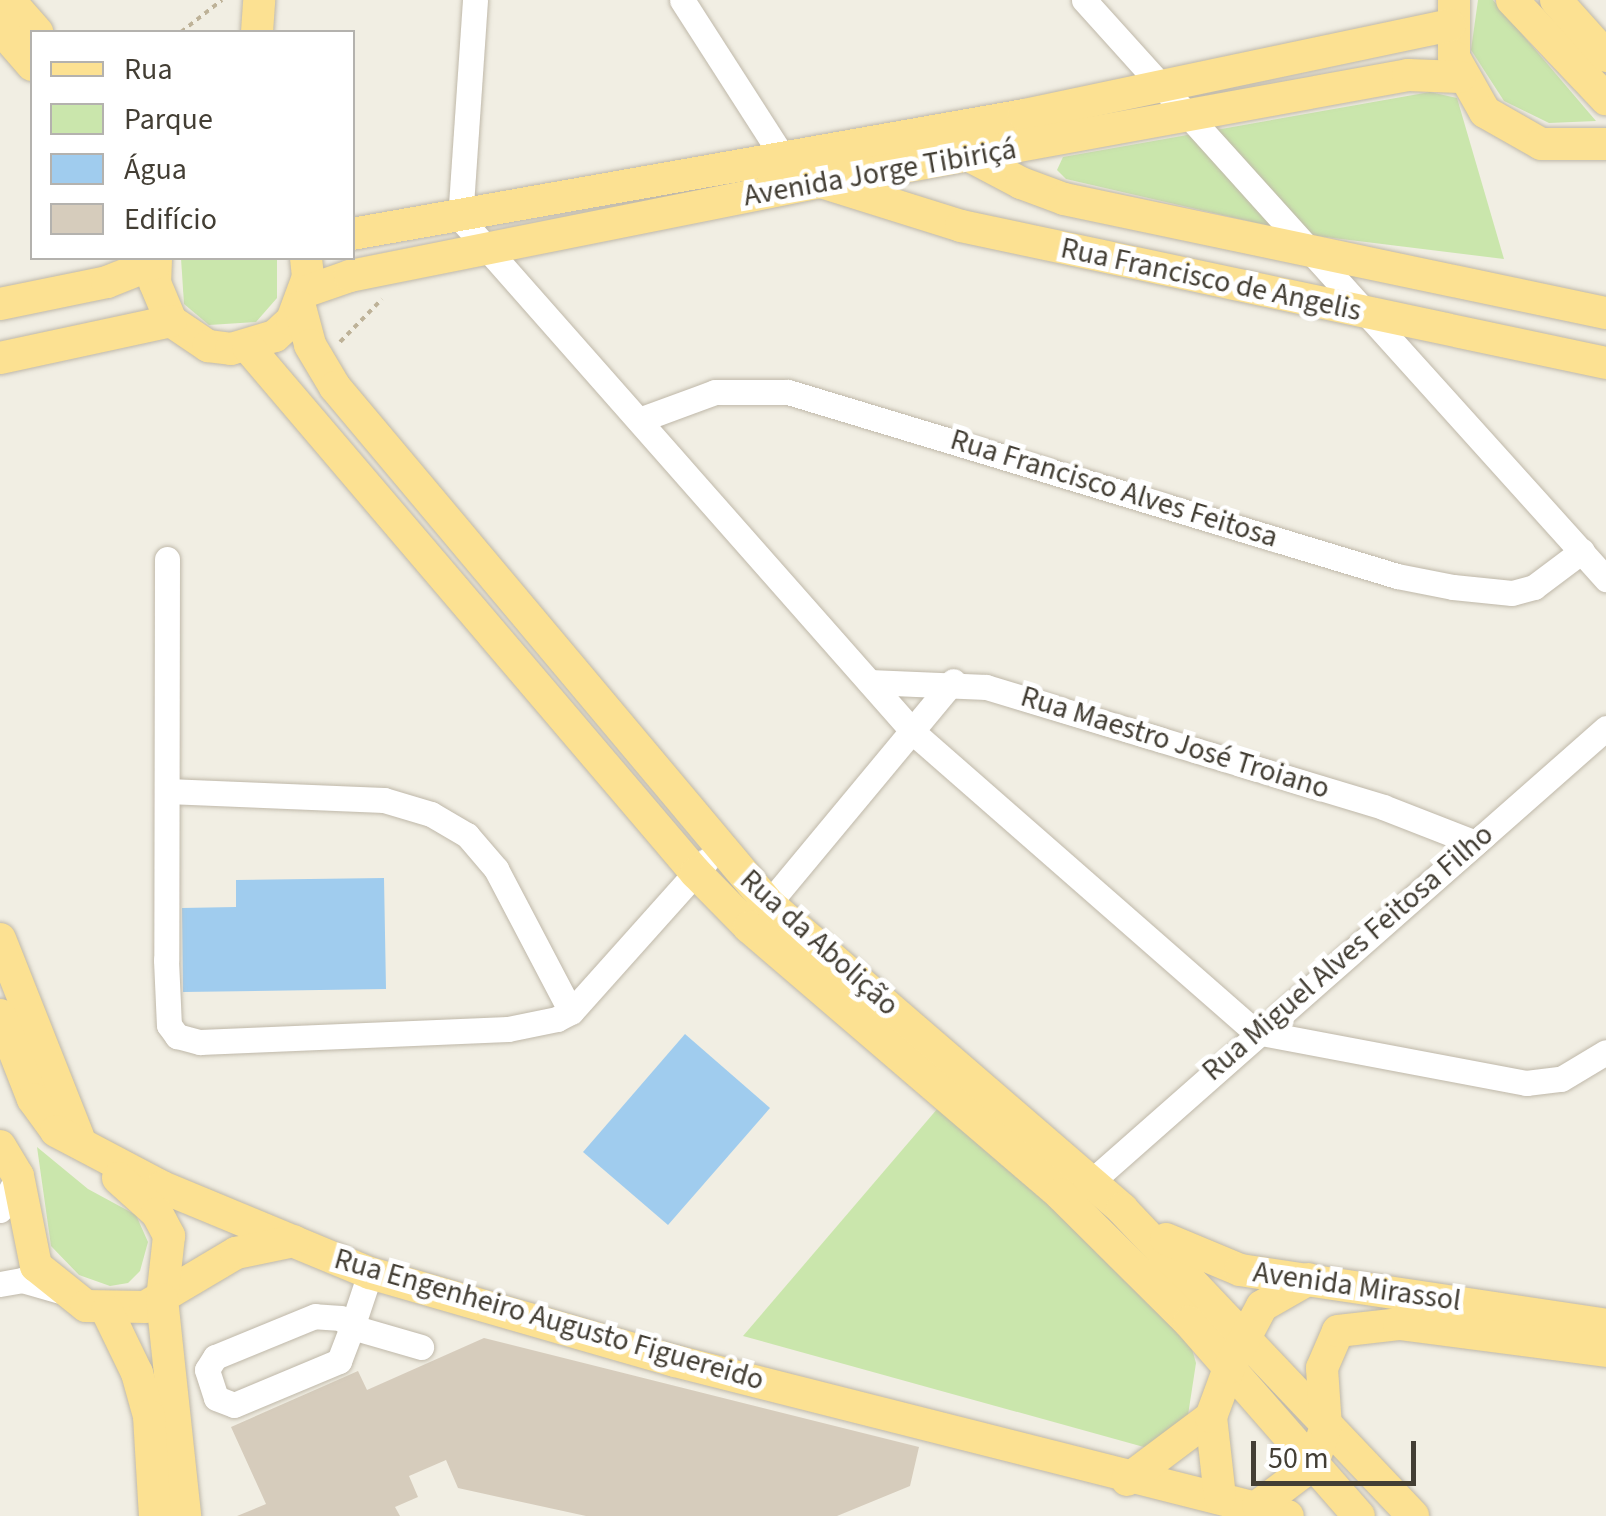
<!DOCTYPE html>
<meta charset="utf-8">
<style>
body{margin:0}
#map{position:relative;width:1606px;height:1516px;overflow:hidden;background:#f1eee3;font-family:"Source Sans 3",sans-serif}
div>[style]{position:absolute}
.green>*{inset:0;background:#cae6ac}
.water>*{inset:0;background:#a0ccee}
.building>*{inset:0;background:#d6ccbc}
.path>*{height:4px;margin-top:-2px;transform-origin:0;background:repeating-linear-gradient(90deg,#beb298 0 5px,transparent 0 10px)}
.roads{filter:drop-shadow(0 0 2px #bfb8a9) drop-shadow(0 0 2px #bfb8a9)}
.minor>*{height:25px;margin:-12.5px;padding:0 12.5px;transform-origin:12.5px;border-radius:12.5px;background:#fff}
.major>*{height:32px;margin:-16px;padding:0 16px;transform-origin:16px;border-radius:16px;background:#fce192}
span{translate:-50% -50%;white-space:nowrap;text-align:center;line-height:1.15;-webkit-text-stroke:10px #fff;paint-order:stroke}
.street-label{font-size:30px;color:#433e34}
.legend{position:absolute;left:30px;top:30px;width:325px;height:230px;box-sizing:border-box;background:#fff;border:2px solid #b4b2ae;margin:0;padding:12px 18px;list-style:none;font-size:30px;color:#433e34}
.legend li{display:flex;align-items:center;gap:20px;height:50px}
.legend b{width:50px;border:2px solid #b4b2ae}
.scale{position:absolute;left:1251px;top:1441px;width:165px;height:45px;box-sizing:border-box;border:5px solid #433e34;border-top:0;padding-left:12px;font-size:30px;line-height:35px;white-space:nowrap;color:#433e34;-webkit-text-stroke:8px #fff;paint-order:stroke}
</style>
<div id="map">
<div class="green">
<div style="clip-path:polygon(1478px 0,1493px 0,1596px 121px,1549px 123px,1504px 101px,1471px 50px)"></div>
<div style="clip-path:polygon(1430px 92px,1457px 98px,1504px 259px,1309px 235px,1066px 179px,1057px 170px,1063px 157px)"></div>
<div style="clip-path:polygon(181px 258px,277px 258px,277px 298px,256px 322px,209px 325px,184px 304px)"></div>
<div style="clip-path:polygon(944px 1101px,1185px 1325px,1196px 1363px,1188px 1415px,1151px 1449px,743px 1336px)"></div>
<div style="clip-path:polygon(37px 1147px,88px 1189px,136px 1215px,148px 1242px,140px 1271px,128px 1283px,110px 1286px,79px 1275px,51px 1246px)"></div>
</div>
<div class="water">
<div style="clip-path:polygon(384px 878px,386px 989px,183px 992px,182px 908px,236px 907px,236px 880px)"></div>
<div style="clip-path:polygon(685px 1034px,770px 1108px,668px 1225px,583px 1152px)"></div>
</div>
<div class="building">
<div style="clip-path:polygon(484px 1338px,919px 1447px,910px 1486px,837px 1516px,586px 1516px,458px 1488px,446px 1460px,409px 1476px,418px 1497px,395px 1507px,400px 1516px,237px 1516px,266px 1504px,231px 1427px,358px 1371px,367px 1390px)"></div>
</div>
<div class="path">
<div style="left:181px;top:32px;width:52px;rotate:-38deg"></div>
<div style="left:340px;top:342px;width:60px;rotate:-45.7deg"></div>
</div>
<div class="roads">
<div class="minor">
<div style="left:475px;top:0;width:219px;rotate:93.9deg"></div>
<div style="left:460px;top:218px;width:688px;rotate:48.59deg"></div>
<div style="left:915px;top:734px;width:453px;rotate:41.2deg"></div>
<div style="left:1256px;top:1032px;width:275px;rotate:10.7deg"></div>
<div style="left:1526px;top:1083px;width:35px;rotate:-7deg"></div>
<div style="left:1561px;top:1079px;width:52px;rotate:-31deg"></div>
<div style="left:682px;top:0;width:185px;rotate:57.3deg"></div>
<div style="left:1084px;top:0;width:780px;rotate:47.96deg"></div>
<div style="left:639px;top:420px;width:81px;rotate:-20.2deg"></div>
<div style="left:715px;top:392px;width:73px"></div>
<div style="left:788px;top:392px;width:636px;rotate:16.81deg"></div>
<div style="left:1397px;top:576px;width:57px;rotate:11.1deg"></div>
<div style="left:1453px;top:587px;width:59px;rotate:5.8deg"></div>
<div style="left:1512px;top:593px;width:23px;rotate:-15deg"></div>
<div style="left:1534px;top:587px;width:60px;rotate:-36.9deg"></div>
<div style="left:167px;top:559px;width:401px;rotate:90.1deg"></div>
<div style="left:166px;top:960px;width:65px;rotate:87.4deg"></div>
<div style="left:169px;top:1025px;width:14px;rotate:54deg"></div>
<div style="left:177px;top:1036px;width:24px;rotate:15deg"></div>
<div style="left:200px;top:1042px;width:308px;rotate:-2.4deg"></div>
<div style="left:508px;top:1029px;width:50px;rotate:-11.5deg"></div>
<div style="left:557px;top:1019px;width:16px;rotate:-27deg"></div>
<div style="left:571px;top:1012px;width:203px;rotate:-48.2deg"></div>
<div style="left:870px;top:682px;width:116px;rotate:2.5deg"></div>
<div style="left:986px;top:687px;width:415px;rotate:16.8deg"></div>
<div style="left:1383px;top:807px;width:97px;rotate:21.3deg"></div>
<div style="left:167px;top:791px;width:217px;rotate:2.4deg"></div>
<div style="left:384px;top:800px;width:49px;rotate:16.6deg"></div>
<div style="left:431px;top:814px;width:42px;rotate:30.3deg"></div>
<div style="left:467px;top:835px;width:45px;rotate:49.5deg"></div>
<div style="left:496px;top:869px;width:161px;rotate:62.3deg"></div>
<div style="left:759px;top:915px;width:304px;rotate:-50.3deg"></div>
<div style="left:1092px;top:1181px;width:685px;rotate:-41.39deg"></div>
<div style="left:0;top:1210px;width:38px;rotate:-62deg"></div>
<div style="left:370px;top:1273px;width:57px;rotate:108.4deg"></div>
<div style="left:352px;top:1327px;width:14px;rotate:-141deg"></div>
<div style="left:341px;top:1318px;width:26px;rotate:-176deg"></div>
<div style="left:315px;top:1316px;width:108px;rotate:157.7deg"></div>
<div style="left:215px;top:1357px;width:15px;rotate:122deg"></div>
<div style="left:207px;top:1370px;width:29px;rotate:72deg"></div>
<div style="left:216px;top:1398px;width:19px;rotate:21deg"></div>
<div style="left:234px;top:1405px;width:114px;rotate:-22.7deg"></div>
<div style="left:339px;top:1361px;width:36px;rotate:-69deg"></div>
<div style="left:352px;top:1327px;width:72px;rotate:16.2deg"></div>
<div style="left:0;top:1284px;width:22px;rotate:-10deg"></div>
<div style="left:22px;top:1280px;width:37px;rotate:16deg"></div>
</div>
<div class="major">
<div style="left:9px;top:0;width:43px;rotate:48.8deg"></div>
<div style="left:1454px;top:0;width:57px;rotate:90deg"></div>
<div style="left:1454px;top:57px;width:63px;rotate:60.6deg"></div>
<div style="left:1485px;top:112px;width:64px;rotate:29.7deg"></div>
<div style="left:1541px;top:144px;width:65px"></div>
<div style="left:1512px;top:0;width:137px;rotate:46.5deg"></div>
<div style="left:1556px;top:0;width:75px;rotate:48.2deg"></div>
<div style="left:0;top:28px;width:49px;rotate:49.1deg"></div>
<div style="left:257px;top:32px;width:32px;rotate:-86deg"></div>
<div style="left:968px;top:149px;width:7px;rotate:74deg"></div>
<div style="left:970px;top:156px;width:58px;rotate:27.9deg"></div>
<div style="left:1021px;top:183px;width:46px;rotate:20.4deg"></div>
<div style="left:1064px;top:199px;width:554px;rotate:11.88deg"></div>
<div style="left:821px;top:182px;width:147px;rotate:17.4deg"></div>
<div style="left:961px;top:226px;width:659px;rotate:11.99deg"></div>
<div style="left:352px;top:234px;width:682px;rotate:-10.04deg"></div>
<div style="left:1024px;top:115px;width:435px;rotate:-11.9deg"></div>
<div style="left:156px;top:258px;width:25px;rotate:92deg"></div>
<div style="left:155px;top:283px;width:41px;rotate:67.2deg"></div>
<div style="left:171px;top:321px;width:45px;rotate:34deg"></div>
<div style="left:208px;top:346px;width:23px;rotate:7deg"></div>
<div style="left:231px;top:349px;width:46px;rotate:-16.5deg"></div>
<div style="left:275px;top:336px;width:23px;rotate:-43deg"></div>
<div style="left:292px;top:320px;width:46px;rotate:-69.6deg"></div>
<div style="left:308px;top:277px;width:19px;rotate:-96deg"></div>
<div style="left:304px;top:292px;width:49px;rotate:-19.2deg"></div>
<div style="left:350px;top:276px;width:480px;rotate:-11.3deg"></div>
<div style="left:821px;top:182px;width:597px;rotate:-10.33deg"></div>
<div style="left:1408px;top:75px;width:52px;rotate:2.2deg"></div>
<div style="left:0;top:304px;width:109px;rotate:-11.6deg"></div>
<div style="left:107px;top:282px;width:52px;rotate:-21.6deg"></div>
<div style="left:300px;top:307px;width:39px;rotate:75deg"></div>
<div style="left:310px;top:345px;width:49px;rotate:59.2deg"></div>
<div style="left:335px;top:387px;width:675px;rotate:49.99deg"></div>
<div style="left:769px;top:904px;width:467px;rotate:40.8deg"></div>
<div style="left:1122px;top:1209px;width:423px;rotate:46.5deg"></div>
<div style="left:248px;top:347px;width:691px;rotate:49.58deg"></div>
<div style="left:696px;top:873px;width:76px;rotate:45.5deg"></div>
<div style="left:749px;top:927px;width:410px;rotate:40.6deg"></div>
<div style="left:1060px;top:1194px;width:182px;rotate:44.8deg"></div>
<div style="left:1189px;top:1322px;width:258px;rotate:48.8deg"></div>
<div style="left:0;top:358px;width:175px;rotate:-12.2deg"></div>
<div style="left:0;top:939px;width:212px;rotate:68.4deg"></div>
<div style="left:0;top:1015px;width:90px;rotate:68.6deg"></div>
<div style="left:33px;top:1099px;width:39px;rotate:54deg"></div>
<div style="left:56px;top:1131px;width:120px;rotate:27.8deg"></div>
<div style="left:162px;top:1187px;width:225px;rotate:22.5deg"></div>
<div style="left:370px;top:1273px;width:317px;rotate:16.1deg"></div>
<div style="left:675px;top:1361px;width:632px;rotate:14.19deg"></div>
<div style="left:0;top:1146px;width:35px;rotate:59deg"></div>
<div style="left:18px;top:1176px;width:92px;rotate:78.7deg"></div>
<div style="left:36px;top:1266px;width:64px;rotate:38.7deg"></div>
<div style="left:86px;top:1306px;width:59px;rotate:1deg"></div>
<div style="left:145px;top:1307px;width:106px;rotate:-30.7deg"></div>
<div style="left:236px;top:1253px;width:59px;rotate:-11.7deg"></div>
<div style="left:118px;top:1178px;width:52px;rotate:41.9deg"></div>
<div style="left:157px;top:1213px;width:26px;rotate:62deg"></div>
<div style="left:169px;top:1236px;width:63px;rotate:96.3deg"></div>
<div style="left:162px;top:1299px;width:218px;rotate:83.9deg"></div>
<div style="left:1166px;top:1239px;width:80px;rotate:22.7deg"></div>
<div style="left:1240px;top:1270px;width:370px;rotate:8.5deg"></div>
<div style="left:107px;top:1311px;width:69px;rotate:64.2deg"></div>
<div style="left:137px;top:1373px;width:45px;rotate:74.4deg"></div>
<div style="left:149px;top:1416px;width:100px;rotate:86.6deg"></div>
<div style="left:1127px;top:1480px;width:105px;rotate:-36.9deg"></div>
<div style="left:1220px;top:1497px;width:81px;rotate:-96.4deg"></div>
<div style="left:1211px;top:1417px;width:52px;rotate:-69.8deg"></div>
<div style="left:1229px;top:1368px;width:70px;rotate:-62deg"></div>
<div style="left:1262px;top:1306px;width:54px;rotate:-29.9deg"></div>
<div style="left:1258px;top:1506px;width:68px;rotate:-37.2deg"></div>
<div style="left:1312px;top:1465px;width:40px;rotate:-69.8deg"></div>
<div style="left:1326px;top:1427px;width:59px;rotate:-93.9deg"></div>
<div style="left:1322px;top:1368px;width:40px;rotate:-66.6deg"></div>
<div style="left:1338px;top:1331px;width:61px;rotate:-6.5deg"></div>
<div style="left:1399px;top:1324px;width:209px;rotate:7.4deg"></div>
</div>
</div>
<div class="street-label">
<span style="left:880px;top:173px;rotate:-10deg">Avenida Jorge Tibiriçá</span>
<span style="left:1211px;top:280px;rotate:12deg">Rua Francisco de Angelis</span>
<span style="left:1114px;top:489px;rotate:17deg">Rua Francisco Alves Feitosa</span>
<span style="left:1175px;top:743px;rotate:17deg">Rua Maestro José Troiano</span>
<span style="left:819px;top:943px;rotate:42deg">Rua da Abolição</span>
<span style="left:1348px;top:953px;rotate:-41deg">Rua Miguel Alves Feitosa Filho</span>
<span style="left:1357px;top:1287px;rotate:8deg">Avenida Mirassol</span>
<span style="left:549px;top:1320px;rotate:16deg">Rua Engenheiro Augusto Figuereido</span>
</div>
<ul class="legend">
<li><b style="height:12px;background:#fce192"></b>Rua</li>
<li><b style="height:28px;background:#cae6ac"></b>Parque</li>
<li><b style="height:28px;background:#a0ccee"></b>Água</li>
<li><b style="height:28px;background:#d6ccbc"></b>Edifício</li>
</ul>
<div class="scale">50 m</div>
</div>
